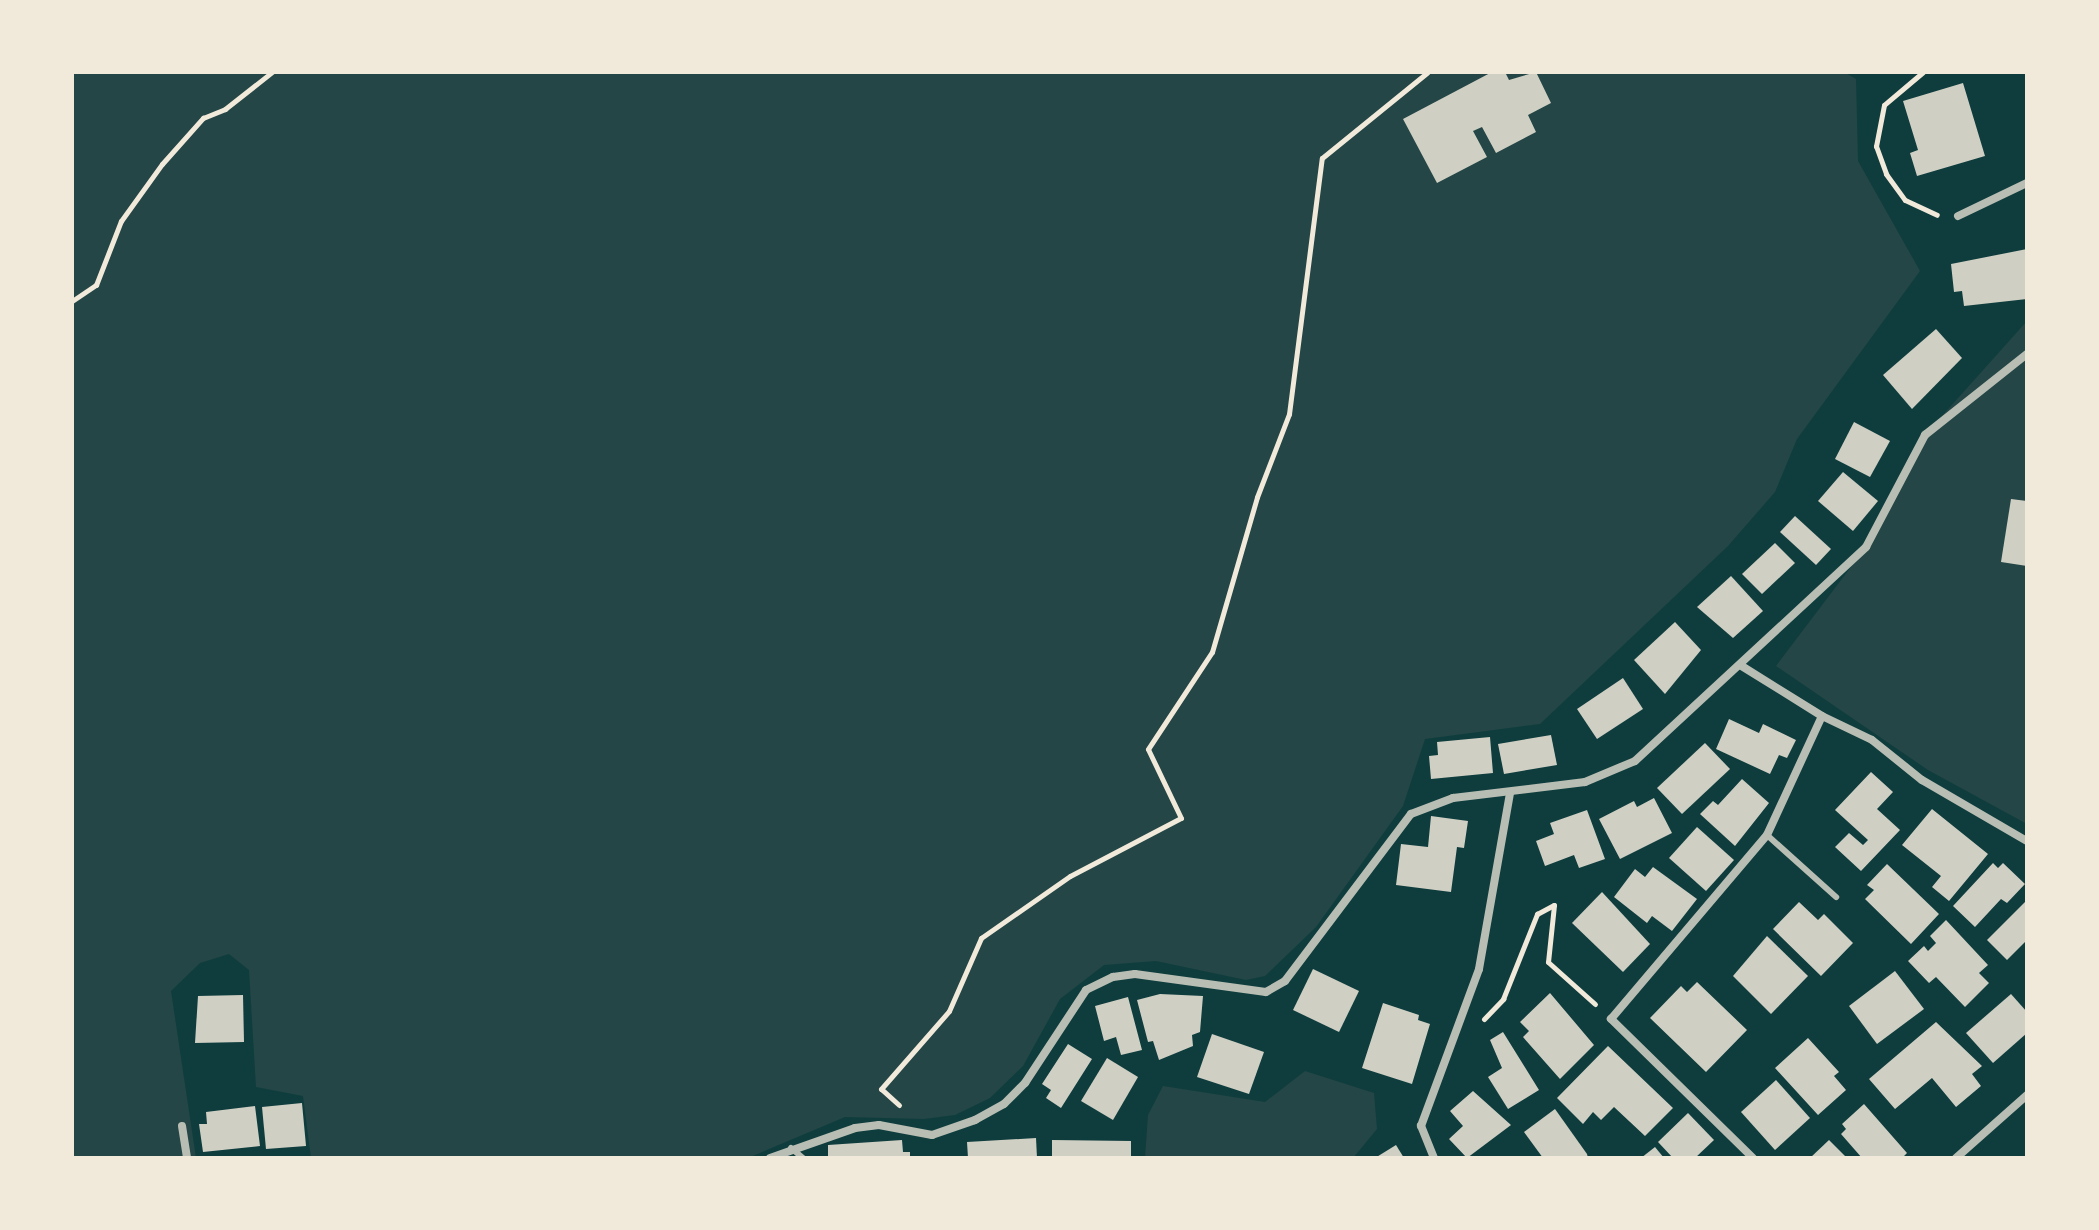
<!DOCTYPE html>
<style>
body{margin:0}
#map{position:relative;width:2099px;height:1230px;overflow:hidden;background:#0f3d3e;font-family:"Open Sans",sans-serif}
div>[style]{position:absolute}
.green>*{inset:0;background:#244646}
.building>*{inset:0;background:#cfcfc3}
.path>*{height:5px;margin:-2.5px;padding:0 2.5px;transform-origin:2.5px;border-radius:2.5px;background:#f1e9da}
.service>*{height:6px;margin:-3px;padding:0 3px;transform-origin:3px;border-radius:3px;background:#b8beb3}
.minor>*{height:8px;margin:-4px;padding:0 4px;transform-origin:4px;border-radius:4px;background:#b8beb3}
span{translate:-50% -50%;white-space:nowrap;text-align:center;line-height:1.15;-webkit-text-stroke:8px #f1e9da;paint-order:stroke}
.frame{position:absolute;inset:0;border:74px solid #f1e9da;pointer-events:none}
</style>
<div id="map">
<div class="green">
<div style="clip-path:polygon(72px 72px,1844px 72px,1856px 79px,1858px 161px,1920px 271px,1797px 439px,1775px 492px,1728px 546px,1540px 724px,1425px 739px,1403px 806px,1316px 927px,1265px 976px,1246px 980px,1156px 961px,1104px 965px,1060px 999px,1023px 1066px,990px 1098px,955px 1115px,924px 1119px,845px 1117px,748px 1158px,311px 1158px,303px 1096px,256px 1087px,249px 970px,229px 954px,200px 963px,171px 991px,196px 1158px,72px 1158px)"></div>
<div style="clip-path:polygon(2027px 321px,2027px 824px,1928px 770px,1776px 666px,1866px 547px,1925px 435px)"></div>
<div style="clip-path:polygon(1305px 1071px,1374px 1093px,1377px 1129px,1353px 1158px,1145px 1158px,1148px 1115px,1163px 1086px,1265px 1102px)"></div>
</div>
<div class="building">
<div style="clip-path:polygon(1492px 72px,1505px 72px,1509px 80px,1536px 72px,1551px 103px,1528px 115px,1536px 132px,1496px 153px,1482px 127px,1473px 131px,1487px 157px,1437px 183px,1403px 119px)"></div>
<div style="clip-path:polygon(1963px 83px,1985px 156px,1917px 176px,1910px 153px,1918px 150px,1903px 101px)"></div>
<div style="clip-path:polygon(2027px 249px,2027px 299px,1964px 306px,1962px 291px,1954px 292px,1951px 264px)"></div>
<div style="clip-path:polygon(1936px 329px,1962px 358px,1912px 409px,1883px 375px)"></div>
<div style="clip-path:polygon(1854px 422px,1890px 441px,1870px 477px,1835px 459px)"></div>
<div style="clip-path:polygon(1843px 472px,1878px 501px,1853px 531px,1818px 501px)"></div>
<div style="clip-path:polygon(2011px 499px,2027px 501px,2027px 566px,2001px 562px)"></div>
<div style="clip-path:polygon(1795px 516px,1831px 549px,1816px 565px,1780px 532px)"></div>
<div style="clip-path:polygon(1775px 543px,1795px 563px,1762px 594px,1742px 574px)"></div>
<div style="clip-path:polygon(1731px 576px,1763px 611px,1733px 638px,1697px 607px)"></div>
<div style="clip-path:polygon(1675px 622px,1701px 650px,1665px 694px,1634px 660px)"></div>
<div style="clip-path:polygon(1623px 678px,1643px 709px,1597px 739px,1577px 709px)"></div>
<div style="clip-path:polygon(1729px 719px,1759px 733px,1763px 724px,1796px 740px,1787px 758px,1779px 755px,1770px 774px,1716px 749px)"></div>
<div style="clip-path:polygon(1551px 735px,1557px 765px,1504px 774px,1498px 744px)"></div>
<div style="clip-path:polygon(1490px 737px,1493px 773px,1431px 779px,1429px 756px,1438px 755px,1437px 742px)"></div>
<div style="clip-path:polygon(1705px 743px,1730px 769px,1682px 814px,1657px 788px)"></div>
<div style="clip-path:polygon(1871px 772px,1893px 792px,1877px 809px,1900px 830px,1861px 871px,1835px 847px,1849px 833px,1863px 845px,1868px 840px,1835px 810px)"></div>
<div style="clip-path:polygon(1742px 779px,1769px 803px,1735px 846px,1700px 814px,1713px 801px,1718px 805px)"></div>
<div style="clip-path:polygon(1654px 798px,1672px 833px,1620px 859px,1599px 819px,1634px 801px,1637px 807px)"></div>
<div style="clip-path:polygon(1932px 809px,1988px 854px,1949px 901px,1932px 887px,1941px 876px,1902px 845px)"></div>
<div style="clip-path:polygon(1587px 810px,1605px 859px,1579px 868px,1574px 855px,1545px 866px,1536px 841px,1554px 834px,1550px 823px)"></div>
<div style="clip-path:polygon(1431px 816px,1468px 821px,1464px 848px,1457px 847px,1451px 892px,1396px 885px,1401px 844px,1428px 847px)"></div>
<div style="clip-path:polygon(1697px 827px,1734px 860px,1706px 891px,1669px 858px)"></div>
<div style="clip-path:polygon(1993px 863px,1998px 868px,2003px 863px,2025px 884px,2007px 903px,2001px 899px,1975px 927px,1953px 906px)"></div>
<div style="clip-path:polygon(1887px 864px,1939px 914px,1911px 944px,1865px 899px,1874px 890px,1867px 885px)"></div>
<div style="clip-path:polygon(1653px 867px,1697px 899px,1672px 931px,1652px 916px,1647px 923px,1614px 897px,1635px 869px,1645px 877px)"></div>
<div style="clip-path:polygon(1602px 892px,1650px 944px,1623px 972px,1572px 923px)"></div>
<div style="clip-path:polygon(2027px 900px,2027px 940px,2007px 960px,1987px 940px)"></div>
<div style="clip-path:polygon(1799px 902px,1818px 920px,1824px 914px,1853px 943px,1821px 976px,1773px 929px)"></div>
<div style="clip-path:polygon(1946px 920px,1988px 965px,1979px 973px,1989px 983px,1965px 1007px,1936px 977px,1929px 983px,1908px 961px,1924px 946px,1928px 951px,1936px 943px,1930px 936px)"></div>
<div style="clip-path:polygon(1767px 936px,1808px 976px,1771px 1014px,1733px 976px)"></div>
<div style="clip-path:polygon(1313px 969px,1359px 991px,1339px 1032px,1293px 1010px)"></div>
<div style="clip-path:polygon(1895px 971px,1924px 1009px,1877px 1044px,1849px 1006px)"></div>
<div style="clip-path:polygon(1697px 982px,1747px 1030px,1706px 1072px,1650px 1018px,1681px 986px,1687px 992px)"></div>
<div style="clip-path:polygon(1550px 993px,1594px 1045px,1560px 1079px,1523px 1037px,1529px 1031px,1520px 1022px)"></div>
<div style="clip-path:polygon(1160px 994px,1203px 996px,1200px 1032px,1192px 1035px,1193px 1046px,1159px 1060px,1153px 1041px,1148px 1042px,1137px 1000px)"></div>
<div style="clip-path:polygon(2011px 994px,2027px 1012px,2027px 1033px,1993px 1063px,1966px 1033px)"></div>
<div style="clip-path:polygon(243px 995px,244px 1042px,195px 1043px,198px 996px)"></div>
<div style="clip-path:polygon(1128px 997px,1142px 1050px,1121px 1055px,1116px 1037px,1104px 1041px,1095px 1006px)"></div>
<div style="clip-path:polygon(1383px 1003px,1419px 1015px,1418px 1020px,1430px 1024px,1412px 1084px,1362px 1068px)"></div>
<div style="clip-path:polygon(1936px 1022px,1982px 1066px,1972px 1074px,1981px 1086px,1956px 1107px,1932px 1078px,1895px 1109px,1869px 1079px)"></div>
<div style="clip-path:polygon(1503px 1032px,1539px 1090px,1508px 1109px,1488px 1077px,1502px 1068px,1490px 1040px)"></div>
<div style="clip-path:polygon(1212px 1034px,1264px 1052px,1249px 1094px,1197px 1077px)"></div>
<div style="clip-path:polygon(1808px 1038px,1839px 1072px,1834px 1076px,1846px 1090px,1818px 1115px,1775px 1068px)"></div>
<div style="clip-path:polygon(1068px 1044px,1092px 1059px,1061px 1108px,1046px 1098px,1051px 1090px,1042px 1084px)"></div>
<div style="clip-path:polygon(1608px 1046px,1673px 1108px,1645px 1136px,1614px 1107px,1601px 1120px,1593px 1112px,1583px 1124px,1557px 1098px)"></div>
<div style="clip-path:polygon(1107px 1058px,1138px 1077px,1113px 1120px,1081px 1101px)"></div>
<div style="clip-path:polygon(1776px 1080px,1810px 1118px,1775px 1150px,1741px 1112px)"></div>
<div style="clip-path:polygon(1473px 1091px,1511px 1125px,1467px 1158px,1449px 1139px,1463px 1126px,1450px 1111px)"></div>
<div style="clip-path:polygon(302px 1103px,306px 1146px,266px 1149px,262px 1107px)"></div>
<div style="clip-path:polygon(1864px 1104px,1907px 1153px,1902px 1158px,1862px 1158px,1841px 1134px,1846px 1129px,1842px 1124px)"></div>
<div style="clip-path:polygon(255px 1106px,260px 1146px,203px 1152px,199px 1124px,207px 1124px,206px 1112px)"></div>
<div style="clip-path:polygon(1555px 1109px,1587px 1154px,1588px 1158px,1543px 1158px,1524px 1132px)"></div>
<div style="clip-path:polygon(1688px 1113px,1714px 1140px,1695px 1158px,1673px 1158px,1658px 1142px)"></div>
<div style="clip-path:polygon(1036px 1138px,1037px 1158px,968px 1158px,967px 1142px)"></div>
<div style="clip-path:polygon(902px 1140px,903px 1152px,910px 1152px,910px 1158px,828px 1158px,828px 1145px)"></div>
<div style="clip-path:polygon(1052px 1140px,1131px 1141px,1131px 1158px,1052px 1158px)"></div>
<div style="clip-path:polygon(1829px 1140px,1845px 1156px,1810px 1158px)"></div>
<div style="clip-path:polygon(1396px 1145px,1404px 1158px,1375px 1158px)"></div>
<div style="clip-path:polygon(1655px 1147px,1664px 1158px,1641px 1158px)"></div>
</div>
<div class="path">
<div style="left:1923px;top:72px;width:51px;rotate:139.8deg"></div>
<div style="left:1884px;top:105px;width:42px;rotate:101deg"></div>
<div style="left:1876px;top:146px;width:30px;rotate:70deg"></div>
<div style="left:1886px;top:174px;width:32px;rotate:54deg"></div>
<div style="left:1905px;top:200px;width:35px;rotate:25deg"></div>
<div style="left:72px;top:301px;width:29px;rotate:-34deg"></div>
<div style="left:96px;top:285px;width:69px;rotate:-68.7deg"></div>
<div style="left:121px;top:221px;width:70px;rotate:-54.3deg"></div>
<div style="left:162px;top:164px;width:62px;rotate:-48.3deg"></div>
<div style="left:203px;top:118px;width:24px;rotate:-22deg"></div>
<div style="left:225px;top:109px;width:60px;rotate:-38.2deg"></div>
<div style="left:1484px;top:1019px;width:28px;rotate:-46deg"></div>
<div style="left:1503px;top:999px;width:92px;rotate:-68.2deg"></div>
<div style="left:1537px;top:914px;width:19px;rotate:-28deg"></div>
<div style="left:1554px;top:905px;width:57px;rotate:96deg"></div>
<div style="left:1548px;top:962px;width:63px;rotate:41.8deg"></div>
<div style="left:899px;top:1105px;width:24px;rotate:-138deg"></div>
<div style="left:881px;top:1089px;width:103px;rotate:-48.9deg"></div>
<div style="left:949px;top:1011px;width:80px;rotate:-66.3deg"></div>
<div style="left:981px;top:938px;width:108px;rotate:-34.9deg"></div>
<div style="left:1070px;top:876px;width:125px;rotate:-27.6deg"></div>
<div style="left:1181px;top:818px;width:76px;rotate:-115.6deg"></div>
<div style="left:1148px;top:749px;width:116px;rotate:-56.6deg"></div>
<div style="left:1212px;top:652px;width:161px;rotate:-73.8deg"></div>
<div style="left:1257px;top:497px;width:89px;rotate:-68.9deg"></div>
<div style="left:1289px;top:414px;width:258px;rotate:-82.7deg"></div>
<div style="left:1322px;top:158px;width:136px;rotate:-39.1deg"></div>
</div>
<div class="service">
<div style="left:1767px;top:835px;width:93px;rotate:41.9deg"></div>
<div style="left:791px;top:1148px;width:16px;rotate:40deg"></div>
</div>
<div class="minor">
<div style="left:1958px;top:216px;width:76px;rotate:-25.6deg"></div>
<div style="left:1740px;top:665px;width:97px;rotate:31.9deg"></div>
<div style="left:1822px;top:716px;width:55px;rotate:25.6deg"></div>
<div style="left:1872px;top:740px;width:64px;rotate:38.7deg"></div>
<div style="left:1922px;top:780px;width:121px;rotate:30.2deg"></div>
<div style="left:182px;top:1126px;width:32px;rotate:81deg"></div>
<div style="left:770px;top:1158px;width:90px;rotate:-19.4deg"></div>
<div style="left:855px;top:1128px;width:24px;rotate:-7deg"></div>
<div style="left:879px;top:1125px;width:54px;rotate:10.7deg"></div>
<div style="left:932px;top:1135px;width:46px;rotate:-19.2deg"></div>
<div style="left:975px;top:1120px;width:33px;rotate:-29deg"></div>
<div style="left:1004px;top:1104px;width:30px;rotate:-45deg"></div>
<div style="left:1025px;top:1083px;width:111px;rotate:-56.7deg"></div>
<div style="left:1086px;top:990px;width:30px;rotate:-26deg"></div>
<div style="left:1113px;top:977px;width:22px;rotate:-8deg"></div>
<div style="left:1135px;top:974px;width:132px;rotate:7.8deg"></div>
<div style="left:1266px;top:992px;width:22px;rotate:-30deg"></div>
<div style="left:1285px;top:981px;width:209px;rotate:-53deg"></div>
<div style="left:1411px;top:814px;width:45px;rotate:-20.9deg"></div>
<div style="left:1453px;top:798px;width:133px;rotate:-6.9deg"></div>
<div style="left:1585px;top:782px;width:54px;rotate:-22.8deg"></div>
<div style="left:1635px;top:761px;width:315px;rotate:-42.8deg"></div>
<div style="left:1866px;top:547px;width:127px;rotate:-62.2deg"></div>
<div style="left:1925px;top:435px;width:130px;rotate:-38.5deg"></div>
<div style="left:1434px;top:1158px;width:35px;rotate:-112deg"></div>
<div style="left:1421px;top:1126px;width:167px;rotate:-69.7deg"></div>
<div style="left:1479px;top:969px;width:179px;rotate:-80deg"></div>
<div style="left:1753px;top:1158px;width:199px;rotate:-135.6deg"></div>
<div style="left:1611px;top:1019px;width:241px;rotate:-49.7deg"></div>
<div style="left:1767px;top:835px;width:131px;rotate:-65.2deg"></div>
<div style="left:1956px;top:1158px;width:95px;rotate:-41.6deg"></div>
</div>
<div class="frame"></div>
</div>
